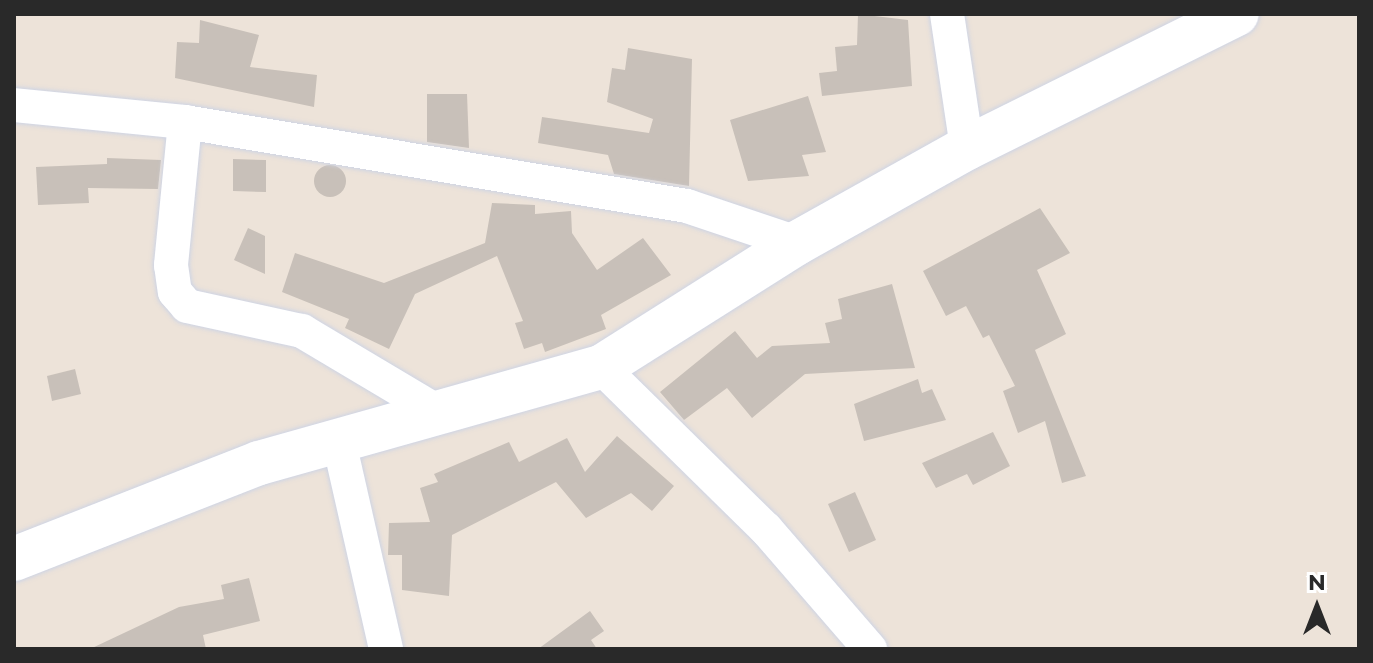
<!DOCTYPE html>
<style>
body{margin:0}
#map{position:relative;width:1373px;height:663px;overflow:hidden;background:#ede3d9;font-family:Montserrat,sans-serif}
div>[style]{position:absolute}
.building>*{inset:0;background:#c8c0b9}
.round{border-radius:50%}
.roads{filter:drop-shadow(0 0 2px #ced4e4) drop-shadow(0 0 2px #ced4e4)}
.street>*{height:34px;margin:-17px;padding:0 17px;transform-origin:17px;border-radius:17px;background:#fff}
.secondary>*{height:44px;margin:-22px;padding:0 22px;transform-origin:22px;border-radius:22px;background:#fff}
span{translate:-50% -50%;white-space:nowrap;text-align:center;line-height:1.15;-webkit-text-stroke:6px #fff;paint-order:stroke}
.frame{position:absolute;inset:0;border:16px solid #292929;pointer-events:none}
.north{position:absolute;left:1277px;top:567px;width:80px;height:80px;-webkit-text-stroke:6px #fff;paint-order:stroke;rotate:0deg;font-size:22px;font-weight:700;line-height:32px;text-align:center;color:#292929}
.north::after{content:'';display:block;margin:auto;width:28px;height:36px;background:#292929;clip-path:polygon(50% 0,100% 100%,50% 72%,0 100%)}
</style>
<div id="map">
<div class="building">
<div style="clip-path:polygon(858px 14px,908px 20px,912px 86px,822px 96px,819px 73px,837px 71px,835px 47px,857px 45px)"></div>
<div style="clip-path:polygon(200px 20px,259px 35px,250px 67px,317px 75px,314px 107px,175px 78px,177px 42px,199px 43px)"></div>
<div style="clip-path:polygon(628px 48px,692px 59px,689px 186px,614px 174px,608px 155px,538px 143px,542px 117px,649px 133px,653px 119px,607px 102px,612px 68px,625px 70px)"></div>
<div style="clip-path:polygon(427px 94px,467px 94px,469px 148px,427px 142px)"></div>
<div style="clip-path:polygon(808px 96px,826px 152px,802px 155px,809px 176px,748px 181px,730px 120px)"></div>
<div style="clip-path:polygon(107px 158px,161px 160px,158px 189px,88px 188px,89px 203px,38px 205px,36px 167px,107px 164px)"></div>
<div style="clip-path:polygon(233px 159px,266px 160px,266px 192px,233px 191px)"></div>
<div class="round" style="left:314px;top:165px;width:32px;height:32px"></div>
<div style="clip-path:polygon(492px 203px,535px 205px,535px 214px,571px 211px,572px 233px,597px 270px,643px 238px,671px 275px,601px 315px,606px 329px,545px 352px,542px 343px,524px 349px,515px 323px,523px 321px,497px 256px,415px 294px,389px 349px,345px 328px,349px 319px,282px 292px,295px 253px,384px 283px,485px 243px)"></div>
<div style="clip-path:polygon(1040px 208px,1070px 253px,1037px 270px,1066px 334px,1035px 350px,1086px 476px,1062px 483px,1045px 421px,1018px 433px,1003px 391px,1015px 386px,989px 335px,983px 338px,966px 306px,946px 316px,923px 271px)"></div>
<div style="clip-path:polygon(248px 228px,265px 236px,265px 274px,234px 260px)"></div>
<div style="clip-path:polygon(892px 284px,915px 368px,805px 374px,752px 418px,727px 388px,684px 420px,660px 392px,735px 331px,757px 358px,772px 346px,830px 343px,825px 323px,842px 319px,838px 299px)"></div>
<div style="clip-path:polygon(75px 369px,81px 394px,52px 401px,47px 376px)"></div>
<div style="clip-path:polygon(918px 379px,922px 393px,932px 389px,946px 420px,864px 441px,854px 404px)"></div>
<div style="clip-path:polygon(993px 432px,1010px 466px,973px 485px,967px 474px,936px 488px,922px 463px)"></div>
<div style="clip-path:polygon(617px 436px,674px 486px,652px 511px,631px 493px,586px 518px,556px 482px,452px 535px,449px 596px,402px 590px,402px 555px,388px 555px,389px 523px,430px 522px,420px 488px,438px 482px,434px 474px,509px 442px,519px 462px,567px 438px,585px 472px)"></div>
<div style="clip-path:polygon(855px 492px,876px 540px,849px 552px,828px 504px)"></div>
<div style="clip-path:polygon(249px 578px,260px 621px,203px 635px,206px 649px,90px 649px,179px 607px,224px 599px,221px 585px)"></div>
<div style="clip-path:polygon(590px 611px,604px 631px,591px 640px,597px 649px,538px 649px)"></div>
</div>
<div class="roads">
<div class="street">
<div style="left:947px;top:14px;width:135px;rotate:81.5deg"></div>
<div style="left:14px;top:105px;width:172px;rotate:5.7deg"></div>
<div style="left:185px;top:122px;width:509px;rotate:9.5deg"></div>
<div style="left:687px;top:206px;width:116px;rotate:18.6deg"></div>
<div style="left:185px;top:122px;width:144px;rotate:95.6deg"></div>
<div style="left:171px;top:265px;width:27px;rotate:82deg"></div>
<div style="left:175px;top:292px;width:18px;rotate:49deg"></div>
<div style="left:187px;top:306px;width:118px;rotate:12.3deg"></div>
<div style="left:302px;top:331px;width:164px;rotate:30.8deg"></div>
<div style="left:601px;top:367px;width:231px;rotate:44.5deg"></div>
<div style="left:766px;top:529px;width:159px;rotate:49.1deg"></div>
<div style="left:339px;top:442px;width:212px;rotate:77.2deg"></div>
</div>
<div class="secondary">
<div style="left:14px;top:559px;width:263px;rotate:-21.4deg"></div>
<div style="left:259px;top:463px;width:355px;rotate:-15.7deg"></div>
<div style="left:601px;top:367px;width:232px;rotate:-32.3deg"></div>
<div style="left:797px;top:243px;width:195px;rotate:-29.2deg"></div>
<div style="left:967px;top:148px;width:301px;rotate:-26.4deg"></div>
</div>
</div>
<div class="frame"></div>
<div class="north">N</div>
</div>
